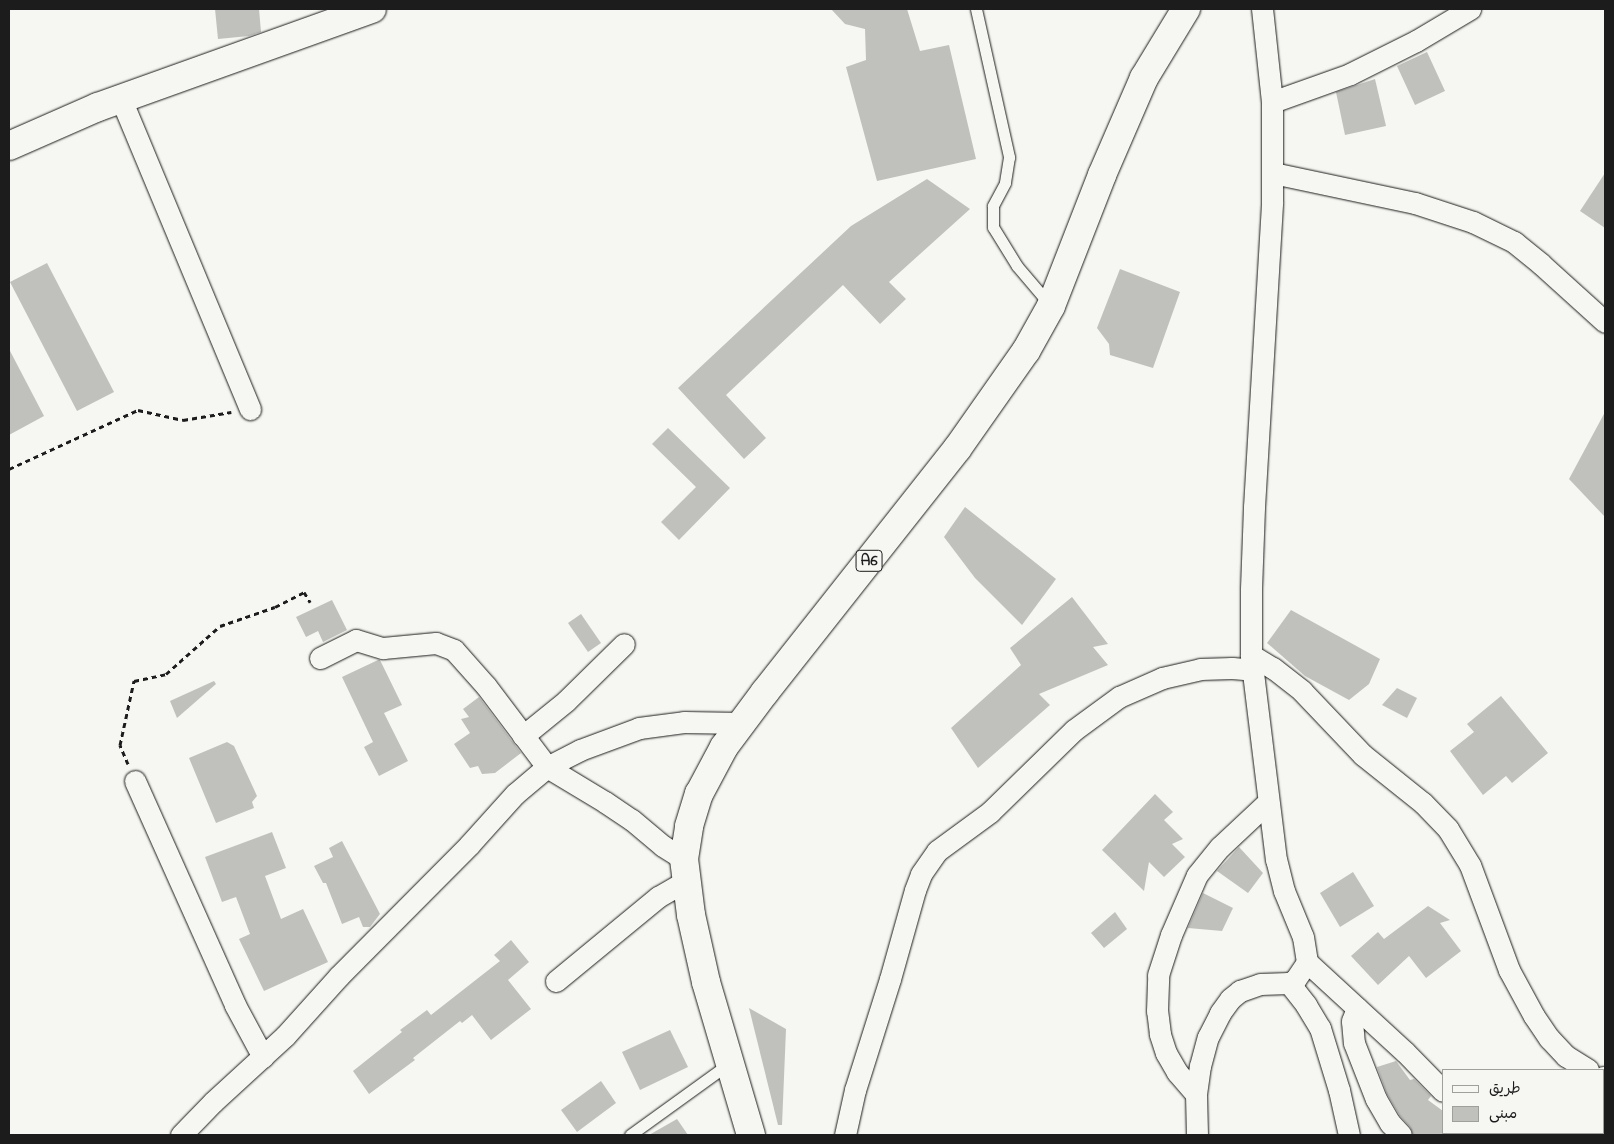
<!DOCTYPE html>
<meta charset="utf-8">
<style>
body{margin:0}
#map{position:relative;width:1614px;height:1144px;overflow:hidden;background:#f6f6f2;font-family:"Indie Flower","Playpen Sans Arabic",sans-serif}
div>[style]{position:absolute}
.building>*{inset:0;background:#c0c0bd}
.path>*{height:3px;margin-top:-1.5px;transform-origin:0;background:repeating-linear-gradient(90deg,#1c1c1c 0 5px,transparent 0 9px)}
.roads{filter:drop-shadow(0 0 1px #1c1c1c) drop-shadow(0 0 1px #1c1c1c)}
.lane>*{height:11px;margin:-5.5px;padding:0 5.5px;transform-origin:5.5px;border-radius:5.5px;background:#f6f6f2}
.street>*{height:21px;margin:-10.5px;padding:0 10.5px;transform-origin:10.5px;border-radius:10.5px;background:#f6f6f2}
.secondary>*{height:28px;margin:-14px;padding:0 14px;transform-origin:14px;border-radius:14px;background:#f6f6f2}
.highway>*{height:28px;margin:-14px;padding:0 14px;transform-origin:14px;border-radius:14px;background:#f6f6f2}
span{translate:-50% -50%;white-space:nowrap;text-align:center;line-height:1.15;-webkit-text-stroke:4.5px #f6f6f2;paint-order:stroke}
.shield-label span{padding:1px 4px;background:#f6f6f2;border:1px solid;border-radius:4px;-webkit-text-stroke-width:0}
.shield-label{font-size:16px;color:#1c1c1c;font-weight:700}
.frame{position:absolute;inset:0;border:10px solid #1c1c1c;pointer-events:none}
.legend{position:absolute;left:1442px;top:1069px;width:162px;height:65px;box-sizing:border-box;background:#f6f6f2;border:1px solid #9f9f9c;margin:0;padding:6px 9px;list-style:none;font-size:15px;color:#1c1c1c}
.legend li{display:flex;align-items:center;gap:10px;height:25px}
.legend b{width:25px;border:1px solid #9f9f9c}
</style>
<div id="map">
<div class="building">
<div style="clip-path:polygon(215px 9px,259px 9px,261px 32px,249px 36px,218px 39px)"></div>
<div style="clip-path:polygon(831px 9px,907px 9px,920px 51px,949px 45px,976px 159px,877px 181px,846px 67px,866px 60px,865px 29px,845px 24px)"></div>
<div style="clip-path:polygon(1427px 52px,1445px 91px,1415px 105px,1397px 66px)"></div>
<div style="clip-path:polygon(1375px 79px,1386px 126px,1345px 135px,1336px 92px)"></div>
<div style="clip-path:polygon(1605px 173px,1605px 228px,1580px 211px)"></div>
<div style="clip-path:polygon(927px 179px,970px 209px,889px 282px,906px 299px,880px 324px,843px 285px,726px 395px,766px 438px,744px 459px,678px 388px,851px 226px)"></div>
<div style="clip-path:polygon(47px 263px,114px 392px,77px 411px,10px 282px)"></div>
<div style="clip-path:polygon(1120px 269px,1180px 292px,1153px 368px,1110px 355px,1109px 344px,1097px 328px)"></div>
<div style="clip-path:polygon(9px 349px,44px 416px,9px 435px)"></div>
<div style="clip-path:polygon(1605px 412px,1605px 517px,1569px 479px)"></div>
<div style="clip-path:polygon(668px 428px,730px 488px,679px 540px,661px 522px,696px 487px,652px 444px)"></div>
<div style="clip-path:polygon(965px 507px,1056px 579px,1022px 625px,975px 578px,944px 537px)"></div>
<div style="clip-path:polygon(1072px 597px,1108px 644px,1093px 647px,1108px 665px,1039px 694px,1050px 705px,978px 768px,951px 728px,1021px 665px,1010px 648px)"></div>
<div style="clip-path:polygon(332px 600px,347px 630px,323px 642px,318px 631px,306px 637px,296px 617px)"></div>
<div style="clip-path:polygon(1291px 610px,1380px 659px,1369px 684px,1349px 700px,1305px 676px,1267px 643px)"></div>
<div style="clip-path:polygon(581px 614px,601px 643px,588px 652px,568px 623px)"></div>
<div style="clip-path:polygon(378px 660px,380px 660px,402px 705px,384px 713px,408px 761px,379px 776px,364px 747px,373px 742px,342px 677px)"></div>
<div style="clip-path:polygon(214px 681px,216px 684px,177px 718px,170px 701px)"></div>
<div style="clip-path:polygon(1397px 688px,1417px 698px,1407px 718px,1382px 705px)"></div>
<div style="clip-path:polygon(1501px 696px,1548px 753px,1512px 783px,1506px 776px,1483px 795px,1450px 751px,1474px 732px,1467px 724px)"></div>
<div style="clip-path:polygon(479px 697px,521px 753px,495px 773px,482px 774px,478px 766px,470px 768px,454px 744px,470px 733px,461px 719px,469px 717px,463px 709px)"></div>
<div style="clip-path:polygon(227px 742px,234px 746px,257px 796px,252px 802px,254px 808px,216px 823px,189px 758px)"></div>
<div style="clip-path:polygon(1155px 794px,1173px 812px,1164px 820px,1183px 839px,1172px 844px,1185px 857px,1164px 877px,1149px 862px,1144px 891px,1102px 850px)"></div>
<div style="clip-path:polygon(272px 832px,286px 868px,265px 876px,281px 919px,303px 909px,328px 962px,264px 991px,239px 939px,250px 934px,236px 897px,222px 902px,205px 857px)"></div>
<div style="clip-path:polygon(342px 841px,380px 914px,370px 927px,363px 927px,359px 917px,342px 924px,326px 883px,323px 883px,314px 866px,333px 857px,329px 848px)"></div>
<div style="clip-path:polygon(1239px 847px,1263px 873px,1248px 893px,1217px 871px)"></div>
<div style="clip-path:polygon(1353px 872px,1374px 906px,1340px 927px,1320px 893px)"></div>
<div style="clip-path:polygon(1203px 893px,1233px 908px,1222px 931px,1188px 928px)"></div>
<div style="clip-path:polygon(1428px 906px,1450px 920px,1440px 923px,1461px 951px,1426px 978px,1409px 956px,1378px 985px,1351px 956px,1378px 932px,1384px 939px)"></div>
<div style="clip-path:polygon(1115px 912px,1127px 929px,1104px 948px,1091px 933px)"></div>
<div style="clip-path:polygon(511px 940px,529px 962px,508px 980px,531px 1009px,491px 1040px,472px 1015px,462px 1023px,460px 1021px,413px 1058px,415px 1060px,369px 1094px,353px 1071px,402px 1032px,400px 1030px,427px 1010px,431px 1015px,500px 961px,494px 955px)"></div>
<div style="clip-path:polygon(749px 1008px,786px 1029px,782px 1125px,778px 1125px)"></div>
<div style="clip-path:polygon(670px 1030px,688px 1067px,640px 1090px,622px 1052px)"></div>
<div style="clip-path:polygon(1396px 1061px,1410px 1080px,1414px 1079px,1431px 1096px,1428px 1100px,1443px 1111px,1443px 1135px,1413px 1135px,1410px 1127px,1400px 1116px,1387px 1094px,1377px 1067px)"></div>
<div style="clip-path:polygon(601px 1081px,616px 1103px,577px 1132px,561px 1110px)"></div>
<div style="clip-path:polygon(677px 1119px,688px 1135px,649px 1135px)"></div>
</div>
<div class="path">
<div style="left:9px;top:469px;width:142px;rotate:-24.6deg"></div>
<div style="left:138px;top:410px;width:46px;rotate:12.5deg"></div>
<div style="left:183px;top:420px;width:49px;rotate:-9.5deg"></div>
<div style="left:128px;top:764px;width:21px;rotate:-113deg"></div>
<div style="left:120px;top:745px;width:66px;rotate:-77.7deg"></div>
<div style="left:134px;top:681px;width:33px;rotate:-12deg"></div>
<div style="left:166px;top:674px;width:72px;rotate:-41.6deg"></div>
<div style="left:220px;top:626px;width:58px;rotate:-19.1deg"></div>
<div style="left:275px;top:607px;width:33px;rotate:-27deg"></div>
<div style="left:304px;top:592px;width:12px;rotate:59deg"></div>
</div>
<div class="roads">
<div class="lane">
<div style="left:976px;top:9px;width:152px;rotate:77.4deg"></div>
<div style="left:1009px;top:157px;width:26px;rotate:99deg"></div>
<div style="left:1005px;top:183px;width:26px;rotate:118deg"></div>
<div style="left:993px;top:206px;width:21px;rotate:90deg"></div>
<div style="left:993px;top:227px;width:46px;rotate:58.4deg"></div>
<div style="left:1017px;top:266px;width:52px;rotate:49.6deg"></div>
<div style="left:630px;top:1135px;width:123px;rotate:-35.8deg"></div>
</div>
<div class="street">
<div style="left:121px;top:99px;width:336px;rotate:67.4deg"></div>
<div style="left:1272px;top:102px;width:83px;rotate:-19.7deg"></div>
<div style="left:1350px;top:74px;width:74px;rotate:-26.6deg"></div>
<div style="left:1416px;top:41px;width:63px;rotate:-30.7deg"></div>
<div style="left:1273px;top:173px;width:145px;rotate:11.9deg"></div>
<div style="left:1415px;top:203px;width:61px;rotate:18.1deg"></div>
<div style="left:1473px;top:222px;width:46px;rotate:26deg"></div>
<div style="left:1514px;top:242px;width:35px;rotate:39deg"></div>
<div style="left:1541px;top:264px;width:86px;rotate:42.2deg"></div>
<div style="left:1251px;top:655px;width:26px;rotate:31deg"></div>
<div style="left:1273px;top:668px;width:37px;rotate:38deg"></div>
<div style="left:1302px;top:691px;width:88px;rotate:46.4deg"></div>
<div style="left:1363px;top:755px;width:77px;rotate:38.7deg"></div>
<div style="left:1423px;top:803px;width:36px;rotate:46deg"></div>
<div style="left:1448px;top:829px;width:42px;rotate:58.6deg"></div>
<div style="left:1470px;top:865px;width:112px;rotate:69.6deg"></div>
<div style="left:1509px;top:970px;width:52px;rotate:61.5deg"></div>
<div style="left:1534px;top:1016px;width:27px;rotate:56deg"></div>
<div style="left:1549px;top:1038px;width:25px;rotate:47deg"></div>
<div style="left:1566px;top:1056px;width:26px;rotate:32deg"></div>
<div style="left:320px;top:658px;width:40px;rotate:-26.6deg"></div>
<div style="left:356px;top:640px;width:28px;rotate:17deg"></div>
<div style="left:383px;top:648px;width:53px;rotate:-5.4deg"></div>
<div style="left:436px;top:643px;width:19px;rotate:21deg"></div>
<div style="left:454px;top:650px;width:48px;rotate:48.4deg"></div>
<div style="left:486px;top:686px;width:101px;rotate:53deg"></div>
<div style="left:547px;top:767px;width:37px;rotate:-27deg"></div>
<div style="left:580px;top:750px;width:63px;rotate:-20.4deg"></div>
<div style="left:639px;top:728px;width:45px;rotate:-7.6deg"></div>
<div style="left:684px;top:722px;width:57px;rotate:1deg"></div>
<div style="left:523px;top:736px;width:55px;rotate:-39.1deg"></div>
<div style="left:566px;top:701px;width:81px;rotate:-44.5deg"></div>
<div style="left:135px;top:781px;width:245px;rotate:65.9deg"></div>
<div style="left:235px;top:1005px;width:59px;rotate:61.7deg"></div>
<div style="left:1307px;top:962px;width:133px;rotate:42.6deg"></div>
<div style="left:1405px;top:1052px;width:54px;rotate:45.7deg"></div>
<div style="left:556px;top:981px;width:132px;rotate:-39.5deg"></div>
<div style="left:658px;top:897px;width:34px;rotate:-30deg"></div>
<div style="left:1289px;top:983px;width:28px;rotate:52deg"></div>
<div style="left:1306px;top:1005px;width:27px;rotate:59deg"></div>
<div style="left:1320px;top:1028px;width:65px;rotate:73deg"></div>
<div style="left:1339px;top:1090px;width:46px;rotate:77.5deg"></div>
<div style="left:1357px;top:1008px;width:14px;rotate:111deg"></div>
<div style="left:1352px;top:1021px;width:22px;rotate:85deg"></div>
<div style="left:1354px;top:1043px;width:60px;rotate:68.6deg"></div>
<div style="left:1376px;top:1099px;width:28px;rotate:60deg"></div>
<div style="left:1390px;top:1123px;width:16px;rotate:47deg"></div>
<div style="left:1603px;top:1077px;width:2px;rotate:27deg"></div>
<div style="left:1196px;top:1094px;width:29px;rotate:-131deg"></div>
<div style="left:1177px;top:1072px;width:22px;rotate:-120deg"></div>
<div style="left:1166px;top:1053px;width:20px;rotate:-108deg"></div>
<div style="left:1160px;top:1034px;width:23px;rotate:-97deg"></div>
<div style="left:1157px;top:1011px;width:36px;rotate:-88deg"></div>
<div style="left:1158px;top:975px;width:42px;rotate:-72deg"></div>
<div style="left:1171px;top:935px;width:65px;rotate:-66.6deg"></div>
<div style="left:1197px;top:875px;width:36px;rotate:-51deg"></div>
<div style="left:1220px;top:847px;width:66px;rotate:-43.2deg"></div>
<div style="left:1503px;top:1133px;width:9px;rotate:13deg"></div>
<div style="left:181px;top:1135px;width:46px;rotate:-45.9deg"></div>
<div style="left:213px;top:1102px;width:98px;rotate:-42.5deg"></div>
<div style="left:285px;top:1036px;width:81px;rotate:-48deg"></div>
<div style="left:339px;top:976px;width:185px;rotate:-45.2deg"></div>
<div style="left:469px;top:845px;width:69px;rotate:-48deg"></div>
<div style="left:515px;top:794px;width:42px;rotate:-40.2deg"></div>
<div style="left:547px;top:767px;width:68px;rotate:31.1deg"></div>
<div style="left:605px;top:802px;width:32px;rotate:34deg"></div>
<div style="left:632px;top:820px;width:40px;rotate:40deg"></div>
<div style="left:663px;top:846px;width:25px;rotate:32deg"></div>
<div style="left:845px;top:1135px;width:46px;rotate:-77.5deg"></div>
<div style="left:855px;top:1090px;width:116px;rotate:-72.5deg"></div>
<div style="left:890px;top:979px;width:92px;rotate:-74.3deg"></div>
<div style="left:915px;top:890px;width:17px;rotate:-69deg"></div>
<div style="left:921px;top:874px;width:28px;rotate:-55deg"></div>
<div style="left:937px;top:851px;width:66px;rotate:-36.3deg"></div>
<div style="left:990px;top:812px;width:117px;rotate:-44.3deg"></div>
<div style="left:1074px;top:730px;width:56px;rotate:-36.3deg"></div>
<div style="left:1119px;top:697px;width:47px;rotate:-23.8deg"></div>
<div style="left:1162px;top:678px;width:39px;rotate:-13deg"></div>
<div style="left:1200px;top:669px;width:32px;rotate:-2deg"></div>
<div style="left:1232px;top:668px;width:21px;rotate:5deg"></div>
<div style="left:1197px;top:1135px;width:41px;rotate:-91.4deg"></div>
<div style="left:1196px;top:1094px;width:28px;rotate:-82deg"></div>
<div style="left:1200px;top:1066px;width:30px;rotate:-75deg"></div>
<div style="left:1208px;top:1037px;width:27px;rotate:-63deg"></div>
<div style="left:1220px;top:1013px;width:17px;rotate:-54deg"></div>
<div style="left:1230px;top:999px;width:13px;rotate:-39deg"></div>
<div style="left:1240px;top:991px;width:21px;rotate:-19deg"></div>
<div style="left:1260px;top:984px;width:29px;rotate:-2deg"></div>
<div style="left:1289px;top:983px;width:7px;rotate:-27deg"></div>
<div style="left:1295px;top:980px;width:22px;rotate:-56deg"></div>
<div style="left:1307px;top:962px;width:25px;rotate:-99deg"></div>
<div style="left:1303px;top:937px;width:50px;rotate:-112.4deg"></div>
<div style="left:1284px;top:891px;width:32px;rotate:-104deg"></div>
<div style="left:1276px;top:860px;width:207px;rotate:-97deg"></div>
<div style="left:1251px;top:655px;width:66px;rotate:-90deg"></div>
<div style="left:1251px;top:589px;width:82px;rotate:-87.9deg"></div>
<div style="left:1254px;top:507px;width:306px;rotate:-86.6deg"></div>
<div style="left:1272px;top:202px;width:100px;rotate:-90deg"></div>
<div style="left:1272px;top:102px;width:94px;rotate:-96.1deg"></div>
</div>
<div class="secondary">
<div style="left:9px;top:146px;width:97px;rotate:-23.7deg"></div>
<div style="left:98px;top:107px;width:291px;rotate:-19.7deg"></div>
</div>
<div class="highway">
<div style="left:751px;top:1135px;width:159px;rotate:-106.4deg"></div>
<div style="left:706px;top:982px;width:69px;rotate:-102.6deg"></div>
<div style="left:691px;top:915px;width:56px;rotate:-97.1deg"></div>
<div style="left:684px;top:859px;width:33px;rotate:-81deg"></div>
<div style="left:689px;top:826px;width:34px;rotate:-73deg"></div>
<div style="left:699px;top:794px;width:53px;rotate:-62deg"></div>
<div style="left:724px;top:747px;width:69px;rotate:-53.3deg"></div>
<div style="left:765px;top:692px;width:310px;rotate:-51.7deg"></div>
<div style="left:957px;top:449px;width:120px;rotate:-54.9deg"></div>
<div style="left:1026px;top:351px;width:51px;rotate:-60.9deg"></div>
<div style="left:1051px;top:306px;width:141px;rotate:-68.7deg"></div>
<div style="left:1102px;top:175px;width:106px;rotate:-66.6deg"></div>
<div style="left:1144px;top:78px;width:81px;rotate:-58.7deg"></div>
</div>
</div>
<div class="shield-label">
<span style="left:869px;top:561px">A6</span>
</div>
<div class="frame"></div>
<ul class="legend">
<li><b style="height:6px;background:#f6f6f2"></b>طريق</li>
<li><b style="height:14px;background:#c0c0bd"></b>مبنى</li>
</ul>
</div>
